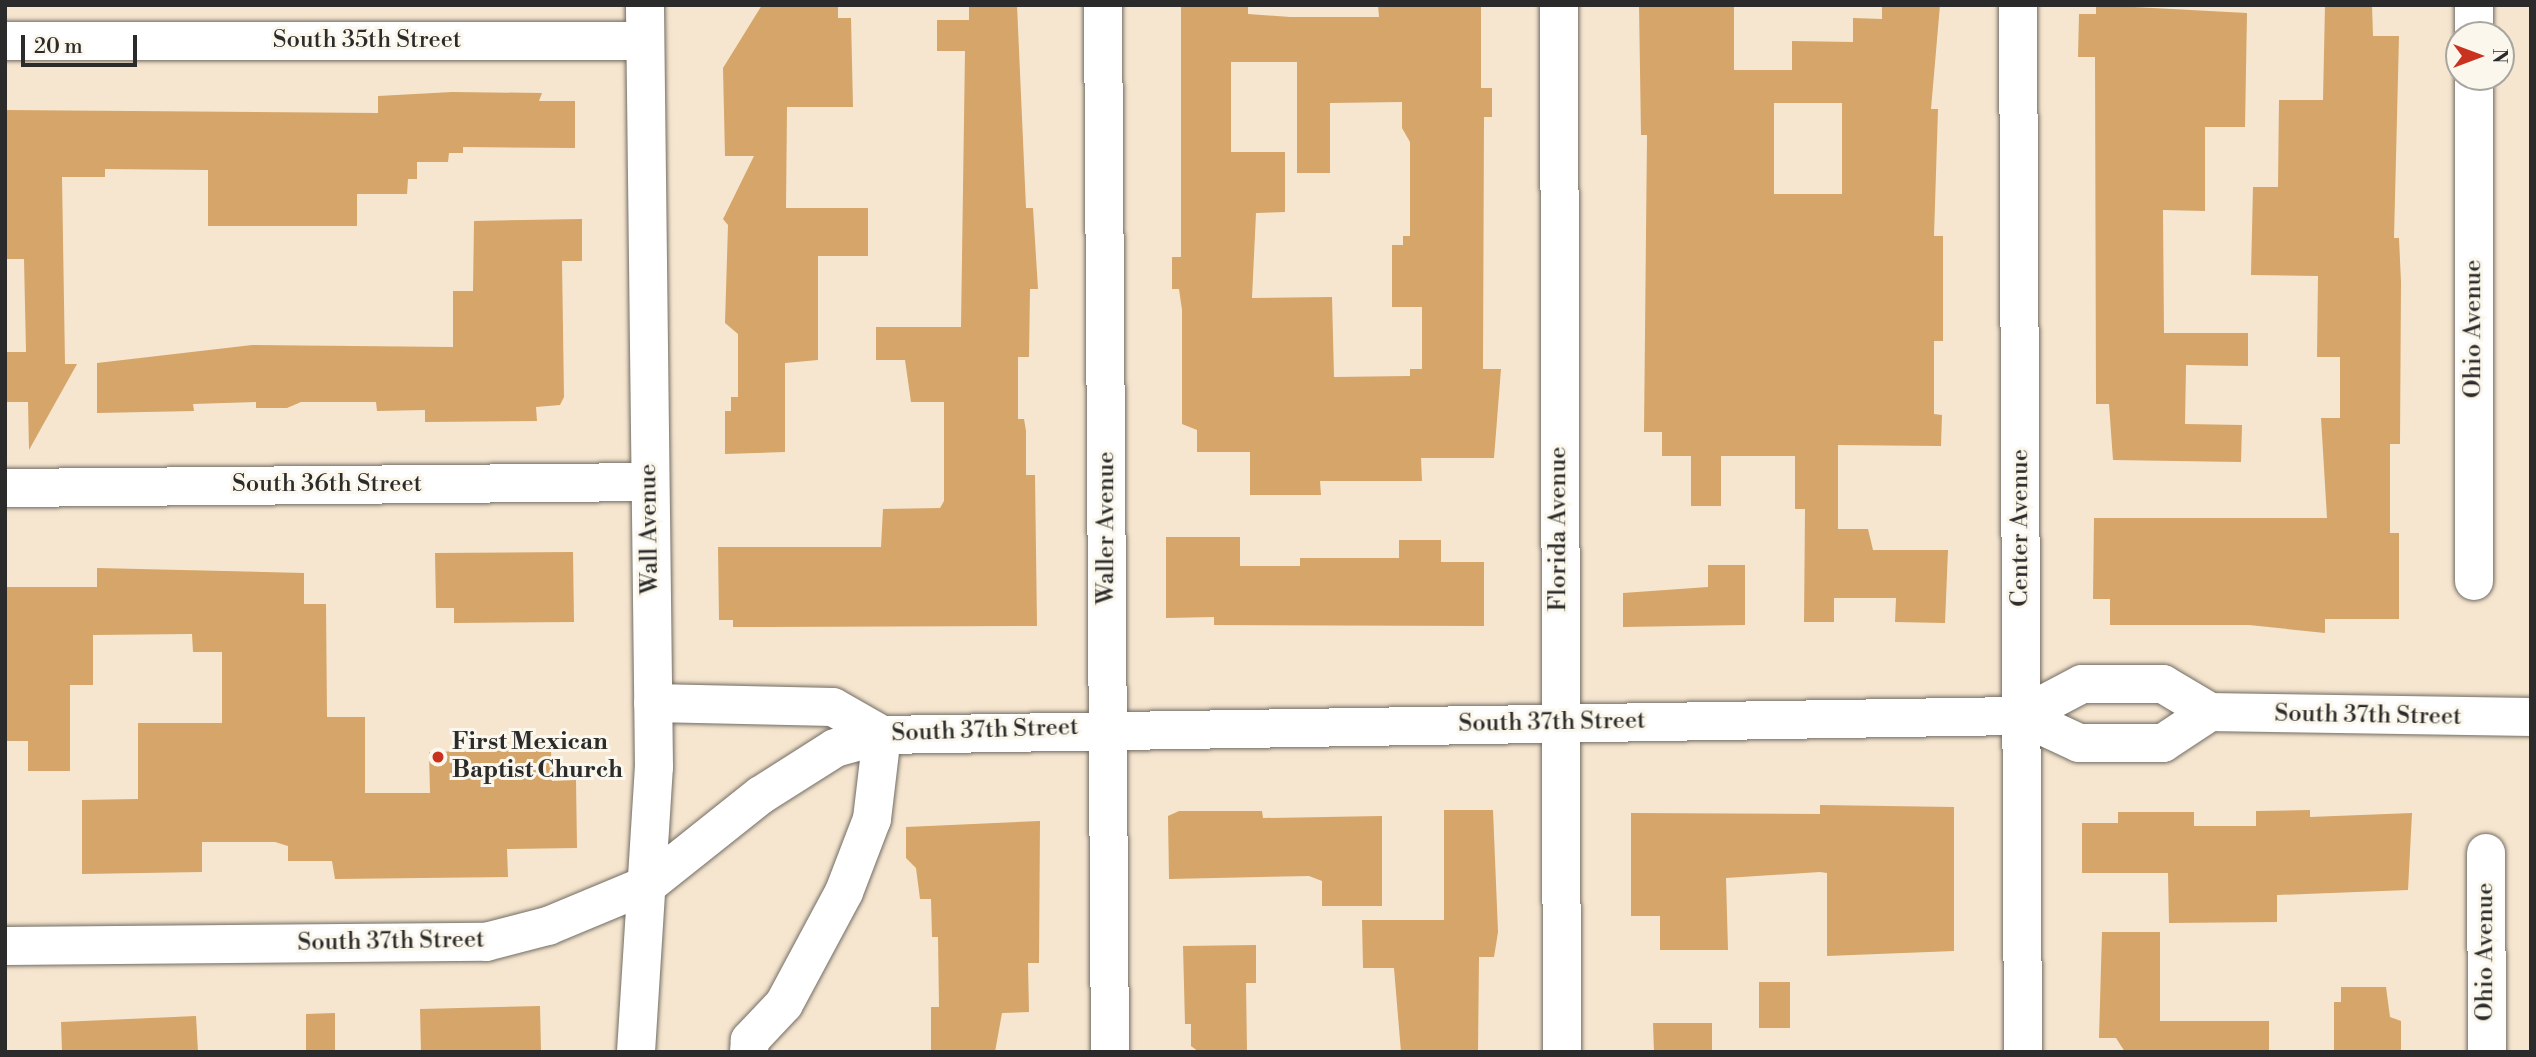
<!DOCTYPE html>
<style>
body{margin:0}
#map{position:relative;width:2536px;height:1057px;overflow:hidden;background:#f6e6cf;font-family:"Libre Bodoni",serif}
div>[style]{position:absolute}
.building>*{inset:0;background:#d5a569}
.roads{filter:drop-shadow(0 0 2px #726c64) drop-shadow(0 0 2px #726c64)}
.minor>*{height:38px;margin:-19px;padding:0 19px;transform-origin:19px;border-radius:19px;background:#fff}
.dots>*{width:19px;height:19px;translate:-50% -50%;box-sizing:border-box;border:4px solid #fbf7ec;border-radius:50%}
span{translate:-50% -50%;white-space:nowrap;text-align:center;line-height:1.15;-webkit-text-stroke:6px #fbf7ec;paint-order:stroke}
.street-label{font-size:24px;color:#2b2b2b}
.poi-label{font-size:24px;color:#2b2b2b;font-weight:700}
.left{translate:0 -50%;text-align:left}
.frame{position:absolute;inset:0;border:7px solid #2b2b2b;pointer-events:none}
.north{position:absolute;left:2445px;top:21px;width:70px;height:70px;box-sizing:border-box;background:#fbf7ec;border:2px solid #a8a59f;border-radius:50%;rotate:90deg;font-size:19px;font-weight:700;line-height:28px;text-align:center;color:#2b2b2b}
.north::after{content:'';display:block;margin:auto;width:24px;height:32px;background:#c8321e;clip-path:polygon(50% 0,100% 100%,50% 72%,0 100%)}
.scale{position:absolute;left:21px;top:35px;width:116px;height:32px;box-sizing:border-box;border:4px solid #2b2b2b;border-top:0;padding-left:9px;font-size:21px;line-height:24px;white-space:nowrap;color:#2b2b2b;-webkit-text-stroke:5px #fbf7ec;paint-order:stroke}
</style>
<div id="map">
<div class="building">
<div style="clip-path:polygon(762px 5px,838px 5px,838px 18px,851px 18px,853px 107px,787px 107px,786px 208px,868px 208px,868px 256px,818px 256px,818px 360px,785px 363px,785px 452px,725px 454px,725px 411px,731px 411px,731px 397px,738px 397px,738px 334px,725px 323px,728px 225px,723px 219px,754px 156px,725px 156px,723px 68px)"></div>
<div style="clip-path:polygon(969px 5px,1017px 5px,1026px 208px,1033px 208px,1038px 289px,1030px 289px,1029px 357px,1018px 357px,1018px 419px,1024px 419px,1026px 431px,1026px 475px,1035px 475px,1037px 626px,733px 627px,733px 620px,719px 620px,718px 547px,881px 547px,883px 509px,940px 508px,944px 501px,944px 402px,911px 402px,905px 360px,876px 360px,876px 327px,961px 327px,965px 51px,937px 51px,937px 20px,969px 20px)"></div>
<div style="clip-path:polygon(evenodd,1181px 5px,1248px 5px,1248px 14px,1290px 17px,1379px 17px,1378px 5px,1481px 7px,1481px 88px,1492px 88px,1492px 117px,1484px 117px,1483px 369px,1501px 369px,1494px 458px,1421px 458px,1422px 481px,1320px 481px,1321px 495px,1250px 495px,1250px 452px,1197px 452px,1197px 430px,1182px 424px,1182px 310px,1179px 289px,1172px 289px,1172px 257px,1181px 257px,1181px 5px,1231px 62px,1297px 62px,1297px 173px,1330px 173px,1330px 103px,1402px 102px,1402px 128px,1410px 142px,1410px 236px,1403px 236px,1403px 245px,1392px 245px,1392px 307px,1422px 307px,1422px 369px,1410px 369px,1410px 376px,1334px 377px,1332px 297px,1252px 298px,1256px 213px,1285px 212px,1285px 152px,1231px 152px,1231px 62px)"></div>
<div style="clip-path:polygon(evenodd,1639px 5px,1734px 5px,1734px 70px,1792px 70px,1792px 41px,1853px 42px,1853px 18px,1882px 19px,1882px 5px,1940px 5px,1931px 109px,1938px 109px,1934px 236px,1943px 236px,1943px 341px,1934px 341px,1934px 414px,1942px 415px,1941px 446px,1838px 445px,1838px 529px,1868px 529px,1873px 550px,1948px 550px,1945px 623px,1895px 622px,1896px 598px,1834px 598px,1834px 622px,1804px 622px,1805px 509px,1795px 509px,1795px 456px,1721px 456px,1721px 506px,1691px 506px,1691px 456px,1662px 456px,1662px 432px,1644px 432px,1647px 135px,1641px 135px,1639px 5px,1774px 103px,1842px 103px,1842px 194px,1774px 194px,1774px 103px)"></div>
<div style="clip-path:polygon(2096px 5px,2247px 13px,2245px 127px,2205px 127px,2205px 211px,2163px 210px,2164px 333px,2248px 333px,2248px 366px,2186px 365px,2185px 424px,2242px 425px,2241px 462px,2113px 460px,2109px 404px,2096px 404px,2095px 57px,2078px 57px,2079px 14px,2096px 14px)"></div>
<div style="clip-path:polygon(2325px 5px,2372px 5px,2373px 36px,2399px 36px,2394px 238px,2399px 238px,2401px 282px,2400px 444px,2390px 444px,2390px 533px,2399px 533px,2399px 619px,2325px 619px,2325px 633px,2249px 625px,2110px 625px,2110px 599px,2093px 599px,2094px 518px,2327px 518px,2321px 418px,2340px 418px,2340px 357px,2317px 357px,2318px 276px,2251px 275px,2253px 187px,2278px 187px,2279px 100px,2323px 100px)"></div>
<div style="clip-path:polygon(452px 92px,542px 93px,539px 101px,575px 101px,575px 148px,463px 147px,463px 153px,449px 153px,448px 162px,417px 162px,417px 179px,408px 179px,407px 194px,357px 194px,357px 226px,208px 226px,208px 170px,105px 169px,105px 177px,62px 177px,65px 364px,77px 364px,29px 450px,28px 402px,5px 402px,5px 352px,26px 352px,24px 259px,5px 259px,5px 110px,378px 113px,378px 96px)"></div>
<div style="clip-path:polygon(582px 219px,582px 261px,562px 261px,564px 397px,560px 405px,536px 407px,537px 421px,425px 422px,425px 410px,377px 411px,376px 402px,301px 402px,287px 408px,256px 408px,256px 402px,193px 404px,194px 411px,97px 413px,97px 363px,252px 345px,453px 347px,453px 291px,473px 291px,474px 221px)"></div>
<div style="clip-path:polygon(1166px 537px,1240px 537px,1240px 566px,1300px 566px,1300px 558px,1399px 558px,1399px 540px,1441px 540px,1441px 562px,1484px 562px,1484px 626px,1214px 625px,1214px 617px,1166px 618px)"></div>
<div style="clip-path:polygon(573px 552px,574px 622px,454px 623px,454px 608px,436px 608px,435px 553px)"></div>
<div style="clip-path:polygon(1708px 565px,1745px 565px,1745px 625px,1623px 627px,1623px 593px,1708px 587px)"></div>
<div style="clip-path:polygon(97px 568px,304px 573px,304px 604px,326px 604px,327px 717px,365px 717px,365px 793px,430px 793px,429px 752px,551px 749px,552px 781px,576px 780px,577px 848px,507px 849px,508px 877px,335px 879px,332px 861px,288px 861px,288px 846px,275px 842px,202px 842px,202px 872px,82px 874px,82px 800px,138px 799px,138px 723px,222px 723px,222px 652px,193px 652px,192px 634px,93px 635px,93px 685px,70px 685px,70px 771px,28px 771px,28px 741px,5px 741px,5px 587px,97px 587px)"></div>
<div style="clip-path:polygon(1820px 805px,1954px 807px,1954px 951px,1827px 956px,1827px 873px,1820px 872px,1726px 878px,1728px 950px,1660px 950px,1660px 916px,1631px 916px,1631px 813px,1820px 814px)"></div>
<div style="clip-path:polygon(1444px 810px,1493px 810px,1498px 932px,1494px 957px,1479px 957px,1478px 1052px,1401px 1052px,1394px 968px,1363px 968px,1362px 920px,1444px 920px)"></div>
<div style="clip-path:polygon(2310px 810px,2310px 817px,2412px 813px,2408px 890px,2277px 895px,2277px 922px,2169px 923px,2168px 873px,2082px 873px,2082px 823px,2118px 823px,2118px 812px,2194px 812px,2194px 826px,2256px 826px,2256px 811px)"></div>
<div style="clip-path:polygon(1179px 811px,1262px 811px,1263px 818px,1382px 816px,1382px 906px,1322px 906px,1322px 881px,1309px 876px,1169px 879px,1168px 816px)"></div>
<div style="clip-path:polygon(1040px 821px,1039px 963px,1028px 963px,1029px 1012px,1002px 1013px,995px 1052px,931px 1052px,931px 1007px,939px 1007px,938px 937px,932px 937px,931px 899px,920px 899px,916px 868px,906px 858px,906px 827px)"></div>
<div style="clip-path:polygon(2102px 932px,2160px 932px,2160px 1021px,2269px 1021px,2269px 1052px,2125px 1052px,2116px 1038px,2099px 1038px)"></div>
<div style="clip-path:polygon(1256px 945px,1256px 983px,1246px 983px,1247px 1052px,1199px 1052px,1191px 1046px,1191px 1024px,1185px 1024px,1183px 946px)"></div>
<div style="clip-path:polygon(1759px 982px,1790px 982px,1790px 1028px,1759px 1028px)"></div>
<div style="clip-path:polygon(2341px 987px,2386px 987px,2390px 1017px,2401px 1021px,2401px 1051px,2334px 1051px,2334px 1002px,2341px 1002px)"></div>
<div style="clip-path:polygon(540px 1006px,541px 1052px,421px 1052px,420px 1009px)"></div>
<div style="clip-path:polygon(335px 1013px,335px 1052px,306px 1052px,306px 1014px)"></div>
<div style="clip-path:polygon(196px 1016px,198px 1052px,62px 1052px,61px 1022px)"></div>
<div style="clip-path:polygon(1653px 1023px,1712px 1023px,1712px 1052px,1654px 1052px)"></div>
</div>
<div class="roads">
<div class="minor">
<div style="left:1103px;top:5px;width:1047px;rotate:89.62deg"></div>
<div style="left:1559px;top:5px;width:1047px;rotate:89.84deg"></div>
<div style="left:2018px;top:5px;width:1047px;rotate:89.73deg"></div>
<div style="left:2474px;top:5px;width:30px;rotate:90deg"></div>
<div style="left:5px;top:41px;width:640px"></div>
<div style="left:2474px;top:77px;width:504px;rotate:90deg"></div>
<div style="left:5px;top:488px;width:643px;rotate:-0.53deg"></div>
<div style="left:653px;top:703px;width:180px;rotate:1.3deg"></div>
<div style="left:833px;top:707px;width:56px;rotate:29.7deg"></div>
<div style="left:882px;top:735px;width:85px;rotate:96.8deg"></div>
<div style="left:872px;top:819px;width:78px;rotate:111deg"></div>
<div style="left:844px;top:892px;width:127px;rotate:118.2deg"></div>
<div style="left:784px;top:1004px;width:50px;rotate:133.4deg"></div>
<div style="left:750px;top:1040px;width:12px;rotate:95deg"></div>
<div style="left:2021px;top:716px;width:69px;rotate:-27.7deg"></div>
<div style="left:2082px;top:684px;width:81px"></div>
<div style="left:2163px;top:684px;width:55px;rotate:30.8deg"></div>
<div style="left:2210px;top:712px;width:321px;rotate:0.9deg"></div>
<div style="left:2486px;top:853px;width:199px;rotate:89.7deg"></div>
<div style="left:5px;top:946px;width:481px;rotate:-0.5deg"></div>
<div style="left:486px;top:942px;width:64px;rotate:-14.5deg"></div>
<div style="left:548px;top:926px;width:109px;rotate:-22.6deg"></div>
<div style="left:649px;top:884px;width:143px;rotate:-38.5deg"></div>
<div style="left:761px;top:795px;width:88px;rotate:-32.4deg"></div>
<div style="left:835px;top:748px;width:49px;rotate:-15.5deg"></div>
<div style="left:882px;top:735px;width:1139px;rotate:-0.96deg"></div>
<div style="left:2021px;top:716px;width:64px;rotate:25deg"></div>
<div style="left:2079px;top:743px;width:84px"></div>
<div style="left:2163px;top:743px;width:56px;rotate:-33.4deg"></div>
<div style="left:636px;top:1052px;width:286px;rotate:-86.4deg"></div>
<div style="left:654px;top:767px;width:762px;rotate:-90.68deg"></div>
</div>
</div>
<div class="dots">
<div style="left:438px;top:757px;background:#c8321e"></div>
</div>
<div class="street-label">
<span style="left:367px;top:41px">South 35th Street</span>
<span style="left:2474px;top:329px;rotate:-90deg">Ohio Avenue</span>
<span style="left:327px;top:485px">South 36th Street</span>
<span style="left:1107px;top:528px;rotate:-90deg">Waller Avenue</span>
<span style="left:2021px;top:528px;rotate:-90deg">Center Avenue</span>
<span style="left:650px;top:529px;rotate:-91deg">Wall Avenue</span>
<span style="left:1559px;top:529px;rotate:-90deg">Florida Avenue</span>
<span style="left:2368px;top:716px;rotate:1deg">South 37th Street</span>
<span style="left:1552px;top:723px;rotate:-1deg">South 37th Street</span>
<span style="left:985px;top:731px;rotate:-2deg">South 37th Street</span>
<span style="left:391px;top:942px;rotate:-1deg">South 37th Street</span>
<span style="left:2486px;top:952px;rotate:-90deg">Ohio Avenue</span>
</div>
<div class="poi-label">
<span class="left" style="left:452px;top:757px">First Mexican<br>Baptist Church</span>
</div>
<div class="frame"></div>
<div class="north">N</div>
<div class="scale">20 m</div>
</div>
